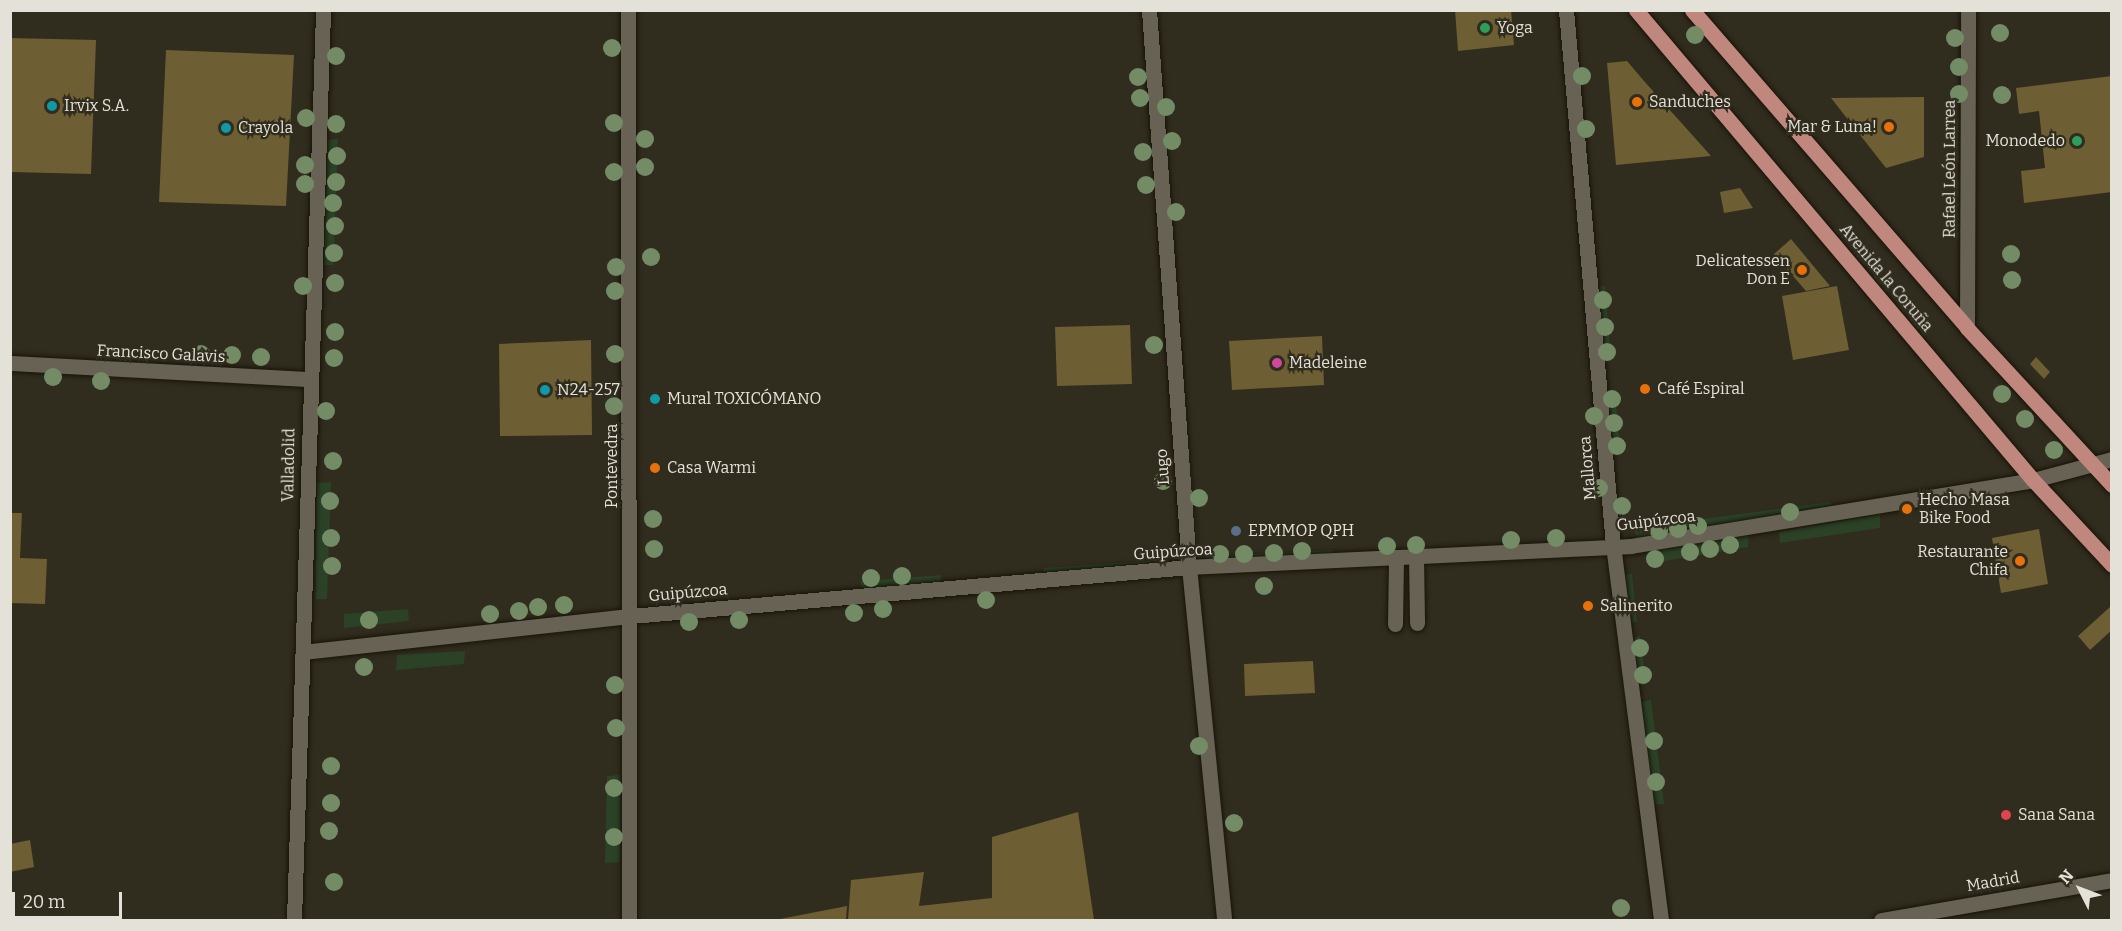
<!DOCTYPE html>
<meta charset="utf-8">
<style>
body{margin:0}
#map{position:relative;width:2122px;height:931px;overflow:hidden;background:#302c1e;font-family:Bitter,serif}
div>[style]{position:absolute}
.green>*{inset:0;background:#2b4227}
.building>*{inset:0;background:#6d5e34}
.roads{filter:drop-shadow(0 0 2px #181407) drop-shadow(0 0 2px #181407)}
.minor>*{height:15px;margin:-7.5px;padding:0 7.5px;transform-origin:7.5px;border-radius:7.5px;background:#676253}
.major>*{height:15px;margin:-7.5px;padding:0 7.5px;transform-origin:7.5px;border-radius:7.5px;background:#bf877e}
.trees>*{width:18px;height:18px;margin:-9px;border-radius:50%;background:#738c66}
.dots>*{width:16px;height:16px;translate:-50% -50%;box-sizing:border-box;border:3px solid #302c1e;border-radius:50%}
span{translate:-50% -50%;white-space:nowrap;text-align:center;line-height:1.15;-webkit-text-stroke:4.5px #302c1e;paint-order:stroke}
.poi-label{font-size:16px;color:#e4e1d8}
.left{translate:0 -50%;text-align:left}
.right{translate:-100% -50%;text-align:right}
.street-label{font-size:16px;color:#e4e1d8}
.frame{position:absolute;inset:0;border:12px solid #e4e1d8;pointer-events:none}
.north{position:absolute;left:2050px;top:859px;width:60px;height:60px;-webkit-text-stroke:4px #302c1e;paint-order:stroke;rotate:312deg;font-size:16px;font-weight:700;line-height:24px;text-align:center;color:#e4e1d8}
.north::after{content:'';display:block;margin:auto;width:21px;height:27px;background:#e4e1d8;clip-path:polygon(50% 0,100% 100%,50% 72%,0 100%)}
.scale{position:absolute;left:12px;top:892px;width:110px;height:27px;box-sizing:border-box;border:3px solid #e4e1d8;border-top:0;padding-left:8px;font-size:18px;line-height:21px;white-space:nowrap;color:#e4e1d8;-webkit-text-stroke:4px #302c1e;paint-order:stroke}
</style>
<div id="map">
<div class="green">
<div style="clip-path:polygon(338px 139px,333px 265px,324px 265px,327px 140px)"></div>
<div style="clip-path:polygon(1605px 286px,1611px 361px,1601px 363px,1596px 287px)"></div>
<div style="clip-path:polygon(1181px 351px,1198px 546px,1189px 547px)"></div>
<div style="clip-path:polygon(1615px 391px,1620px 453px,1610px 454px,1605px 393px)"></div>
<div style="clip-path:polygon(331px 482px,327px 599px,316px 599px,317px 483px)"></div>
<div style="clip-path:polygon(1831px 502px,1831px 510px,1636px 539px,1635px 528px)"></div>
<div style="clip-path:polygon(1880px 514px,1880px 528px,1780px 543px,1779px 532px)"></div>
<div style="clip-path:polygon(1749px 534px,1748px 547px,1647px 564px,1646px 552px)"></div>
<div style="clip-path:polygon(1332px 550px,1332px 559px,1207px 565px,1206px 557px)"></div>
<div style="clip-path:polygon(1149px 561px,1150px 567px,1043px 577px,1044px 568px)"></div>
<div style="clip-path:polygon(1632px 574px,1637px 622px,1630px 623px,1624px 575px)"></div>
<div style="clip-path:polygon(941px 575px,940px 586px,862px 592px,861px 581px)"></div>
<div style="clip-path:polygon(1613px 578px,1637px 798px,1610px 579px)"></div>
<div style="clip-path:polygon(408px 609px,409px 621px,344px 628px,344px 614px)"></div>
<div style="clip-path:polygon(1640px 636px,1646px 684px,1638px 685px,1633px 638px)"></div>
<div style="clip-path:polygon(465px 651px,464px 664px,396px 670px,397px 655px)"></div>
<div style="clip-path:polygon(1651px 700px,1664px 804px,1653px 805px,1641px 702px)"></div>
<div style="clip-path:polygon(620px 775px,620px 862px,605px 863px,607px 776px)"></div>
</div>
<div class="building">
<div style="clip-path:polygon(1455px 10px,1511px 10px,1514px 45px,1458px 51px)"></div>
<div style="clip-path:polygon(10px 38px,96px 40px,91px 174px,10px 172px)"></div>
<div style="clip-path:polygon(166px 50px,294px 55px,286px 206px,159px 202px)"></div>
<div style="clip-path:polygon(1627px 61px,1644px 81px,1711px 156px,1616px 165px,1607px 63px)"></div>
<div style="clip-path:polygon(2112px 76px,2112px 192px,2024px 203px,2021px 171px,2045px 168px,2039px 111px,2019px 114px,2016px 88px)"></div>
<div style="clip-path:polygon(1924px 97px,1924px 157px,1886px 168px,1831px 98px)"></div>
<div style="clip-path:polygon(1740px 188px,1753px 208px,1724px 213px,1720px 192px)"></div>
<div style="clip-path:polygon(1791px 239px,1830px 286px,1806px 291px,1774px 254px)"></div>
<div style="clip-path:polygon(1837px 286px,1849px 350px,1793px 360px,1782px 296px)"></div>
<div style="clip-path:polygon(1130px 325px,1132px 384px,1057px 386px,1055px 327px)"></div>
<div style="clip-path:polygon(1322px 336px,1324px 385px,1232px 390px,1229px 341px)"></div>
<div style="clip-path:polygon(591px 340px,592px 435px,500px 436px,499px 344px)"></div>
<div style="clip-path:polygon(2036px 357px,2050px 372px,2044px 379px,2030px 364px)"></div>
<div style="clip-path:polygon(10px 513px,22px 513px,20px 558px,47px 559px,45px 604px,10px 603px)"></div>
<div style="clip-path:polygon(2039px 529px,2048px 584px,2001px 593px,1992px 538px)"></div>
<div style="clip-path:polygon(2110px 607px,2112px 630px,2090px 650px,2078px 636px)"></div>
<div style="clip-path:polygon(1313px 661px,1315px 693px,1245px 696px,1244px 664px)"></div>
<div style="clip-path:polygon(1078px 812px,1094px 920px,848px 920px,851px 880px,924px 872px,919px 906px,992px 898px,992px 837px)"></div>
<div style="clip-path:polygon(30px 840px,34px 867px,10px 872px,10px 844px)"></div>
<div style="clip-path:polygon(847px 906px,846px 920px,780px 920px,780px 919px)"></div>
</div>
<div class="roads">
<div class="minor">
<div style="left:628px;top:10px;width:910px;rotate:89.94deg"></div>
<div style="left:1149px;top:10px;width:558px;rotate:85.89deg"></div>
<div style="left:1189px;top:567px;width:355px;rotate:84.3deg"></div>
<div style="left:1566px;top:10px;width:537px;rotate:84.98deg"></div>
<div style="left:1613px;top:545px;width:378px;rotate:82.7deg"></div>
<div style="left:1967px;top:328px;width:318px;rotate:-89.8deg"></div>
<div style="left:10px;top:363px;width:299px;rotate:3.1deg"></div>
<div style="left:1416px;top:556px;width:67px;rotate:89.1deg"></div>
<div style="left:1395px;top:624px;width:67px;rotate:-89.1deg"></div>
<div style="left:303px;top:652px;width:330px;rotate:-6.3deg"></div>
<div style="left:631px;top:616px;width:560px;rotate:-5.02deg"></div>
<div style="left:1189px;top:567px;width:442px;rotate:-2.7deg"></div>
<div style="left:1631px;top:546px;width:407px;rotate:-9.3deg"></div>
<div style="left:2033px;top:480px;width:82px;rotate:-14.9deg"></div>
<div style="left:294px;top:920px;width:910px;rotate:-88.17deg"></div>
<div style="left:1881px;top:920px;width:234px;rotate:-9.8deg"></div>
</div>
<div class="major">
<div style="left:1636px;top:10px;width:615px;rotate:49.81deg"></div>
<div style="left:2033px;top:480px;width:116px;rotate:47.1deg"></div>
<div style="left:1692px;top:10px;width:420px;rotate:49.1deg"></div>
<div style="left:1967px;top:328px;width:214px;rotate:47.3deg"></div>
</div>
</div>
<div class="trees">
<div style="left:2000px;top:33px"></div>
<div style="left:1695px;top:35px"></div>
<div style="left:1955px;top:38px"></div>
<div style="left:612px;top:48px"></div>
<div style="left:336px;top:56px"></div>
<div style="left:1959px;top:67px"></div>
<div style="left:1582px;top:76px"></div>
<div style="left:1138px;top:77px"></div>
<div style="left:1959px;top:94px"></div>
<div style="left:2002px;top:95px"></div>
<div style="left:1140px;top:98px"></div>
<div style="left:1166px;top:107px"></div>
<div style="left:306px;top:118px"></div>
<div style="left:614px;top:123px"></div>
<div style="left:336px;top:124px"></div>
<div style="left:1586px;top:129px"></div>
<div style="left:645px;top:139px"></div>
<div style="left:1172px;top:141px"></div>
<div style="left:1143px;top:152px"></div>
<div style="left:337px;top:156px"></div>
<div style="left:305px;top:165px"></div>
<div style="left:645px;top:167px"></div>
<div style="left:614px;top:172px"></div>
<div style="left:336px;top:182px"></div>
<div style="left:305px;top:184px"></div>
<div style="left:1146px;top:185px"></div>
<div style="left:333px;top:203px"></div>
<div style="left:1176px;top:212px"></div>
<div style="left:335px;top:226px"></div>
<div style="left:334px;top:253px"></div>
<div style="left:2011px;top:254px"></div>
<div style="left:651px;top:257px"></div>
<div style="left:616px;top:267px"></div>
<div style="left:2012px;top:280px"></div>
<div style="left:335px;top:283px"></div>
<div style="left:303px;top:286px"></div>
<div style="left:615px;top:291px"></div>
<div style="left:1603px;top:300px"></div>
<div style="left:1605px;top:327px"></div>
<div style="left:335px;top:332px"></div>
<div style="left:1154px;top:345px"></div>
<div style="left:1607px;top:352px"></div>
<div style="left:201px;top:354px"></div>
<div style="left:615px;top:354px"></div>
<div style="left:232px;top:355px"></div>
<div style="left:261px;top:357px"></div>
<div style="left:334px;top:358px"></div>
<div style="left:53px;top:377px"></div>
<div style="left:101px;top:381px"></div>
<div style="left:2002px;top:394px"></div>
<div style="left:1612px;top:399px"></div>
<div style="left:614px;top:406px"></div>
<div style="left:326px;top:411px"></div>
<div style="left:1594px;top:416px"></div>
<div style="left:2025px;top:419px"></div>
<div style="left:1614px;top:423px"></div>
<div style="left:1617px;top:446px"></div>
<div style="left:2054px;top:450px"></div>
<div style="left:333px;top:461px"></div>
<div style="left:1163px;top:481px"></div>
<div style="left:1599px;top:488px"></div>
<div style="left:1199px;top:498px"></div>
<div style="left:330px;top:501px"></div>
<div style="left:1622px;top:506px"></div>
<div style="left:1790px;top:512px"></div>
<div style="left:653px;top:519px"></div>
<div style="left:1698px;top:526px"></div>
<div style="left:1678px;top:529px"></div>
<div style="left:1659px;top:531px"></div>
<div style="left:331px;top:538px"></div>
<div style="left:1556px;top:538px"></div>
<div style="left:1511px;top:540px"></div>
<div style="left:1416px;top:545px"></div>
<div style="left:1730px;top:545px"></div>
<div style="left:1387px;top:546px"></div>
<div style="left:654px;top:549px"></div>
<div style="left:1710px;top:549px"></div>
<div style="left:1302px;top:551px"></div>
<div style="left:1690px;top:552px"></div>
<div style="left:1274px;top:553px"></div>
<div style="left:1220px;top:554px"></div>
<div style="left:1244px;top:554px"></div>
<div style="left:1655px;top:559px"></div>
<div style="left:332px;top:566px"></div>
<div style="left:902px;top:576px"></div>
<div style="left:871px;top:578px"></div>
<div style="left:1264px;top:586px"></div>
<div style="left:986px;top:600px"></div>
<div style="left:564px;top:605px"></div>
<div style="left:538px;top:607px"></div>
<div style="left:883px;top:609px"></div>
<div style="left:519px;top:611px"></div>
<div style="left:854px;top:613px"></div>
<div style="left:490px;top:614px"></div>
<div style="left:369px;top:620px"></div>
<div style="left:739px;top:620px"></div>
<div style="left:689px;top:622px"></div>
<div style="left:1640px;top:648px"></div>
<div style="left:364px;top:667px"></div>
<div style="left:1643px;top:675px"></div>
<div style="left:615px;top:685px"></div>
<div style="left:616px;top:728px"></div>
<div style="left:1654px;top:741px"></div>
<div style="left:1199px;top:746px"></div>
<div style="left:331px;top:766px"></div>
<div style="left:1656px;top:782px"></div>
<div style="left:614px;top:788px"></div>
<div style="left:331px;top:803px"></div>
<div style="left:1234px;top:823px"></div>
<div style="left:329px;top:831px"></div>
<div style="left:614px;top:837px"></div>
<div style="left:334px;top:882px"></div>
<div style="left:1621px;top:908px"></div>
</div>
<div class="dots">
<div style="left:1485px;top:28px;background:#2e9e5b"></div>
<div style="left:1637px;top:102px;background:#e8710a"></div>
<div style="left:52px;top:106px;background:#0f9aa8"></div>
<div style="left:1889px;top:127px;background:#e8710a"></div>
<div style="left:226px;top:128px;background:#0f9aa8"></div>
<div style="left:2077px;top:141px;background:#2e9e5b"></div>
<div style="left:1802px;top:270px;background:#e8710a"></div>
<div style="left:1277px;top:363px;background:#d1479c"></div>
<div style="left:1645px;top:389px;background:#e8710a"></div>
<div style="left:545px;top:390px;background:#0f9aa8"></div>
<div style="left:655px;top:399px;background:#0f9aa8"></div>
<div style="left:655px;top:468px;background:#e8710a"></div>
<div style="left:1907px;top:509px;background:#e8710a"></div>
<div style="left:1236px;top:531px;background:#5c6f8a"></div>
<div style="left:2020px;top:561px;background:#e8710a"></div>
<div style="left:1588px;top:606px;background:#e8710a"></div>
<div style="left:2006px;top:815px;background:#e0444e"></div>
</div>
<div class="poi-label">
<span class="left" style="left:1497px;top:28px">Yoga</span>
<span class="left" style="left:1649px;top:102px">Sanduches</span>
<span class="left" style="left:64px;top:106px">Irvix S.A.</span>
<span class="right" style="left:1877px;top:127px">Mar &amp; Luna!</span>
<span class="left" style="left:238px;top:128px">Crayola</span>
<span class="right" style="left:2065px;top:141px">Monodedo</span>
<span class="right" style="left:1790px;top:270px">Delicatessen<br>Don E</span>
<span class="left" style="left:1289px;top:363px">Madeleine</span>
<span class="left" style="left:1657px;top:389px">Café Espiral</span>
<span class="left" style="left:557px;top:390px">N24-257</span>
<span class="left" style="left:667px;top:399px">Mural TOXICÓMANO</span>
<span class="left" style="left:667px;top:468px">Casa Warmi</span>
<span class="left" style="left:1919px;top:509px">Hecho Masa<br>Bike Food</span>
<span class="left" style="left:1248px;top:531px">EPMMOP QPH</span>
<span class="right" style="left:2008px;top:561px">Restaurante<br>Chifa</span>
<span class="left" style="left:1600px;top:606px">Salinerito</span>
<span class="left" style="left:2018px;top:815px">Sana Sana</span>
</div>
<div class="street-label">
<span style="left:1950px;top:169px;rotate:-90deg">Rafael León Larrea</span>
<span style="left:1886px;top:278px;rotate:50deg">Avenida la Coruña</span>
<span style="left:161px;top:354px;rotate:3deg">Francisco Galavis</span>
<span style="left:289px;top:465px;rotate:-89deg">Valladolid</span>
<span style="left:612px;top:466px;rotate:-90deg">Pontevedra</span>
<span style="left:1163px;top:467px;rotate:-94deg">Lugo</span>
<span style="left:1588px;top:468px;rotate:-95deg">Mallorca</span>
<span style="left:1656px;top:521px;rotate:-7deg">Guipúzcoa</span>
<span style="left:1173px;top:552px;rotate:-4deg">Guipúzcoa</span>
<span style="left:688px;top:593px;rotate:-5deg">Guipúzcoa</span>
<span style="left:1993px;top:882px;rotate:-10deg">Madrid</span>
</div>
<div class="frame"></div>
<div class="north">N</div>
<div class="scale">20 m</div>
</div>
